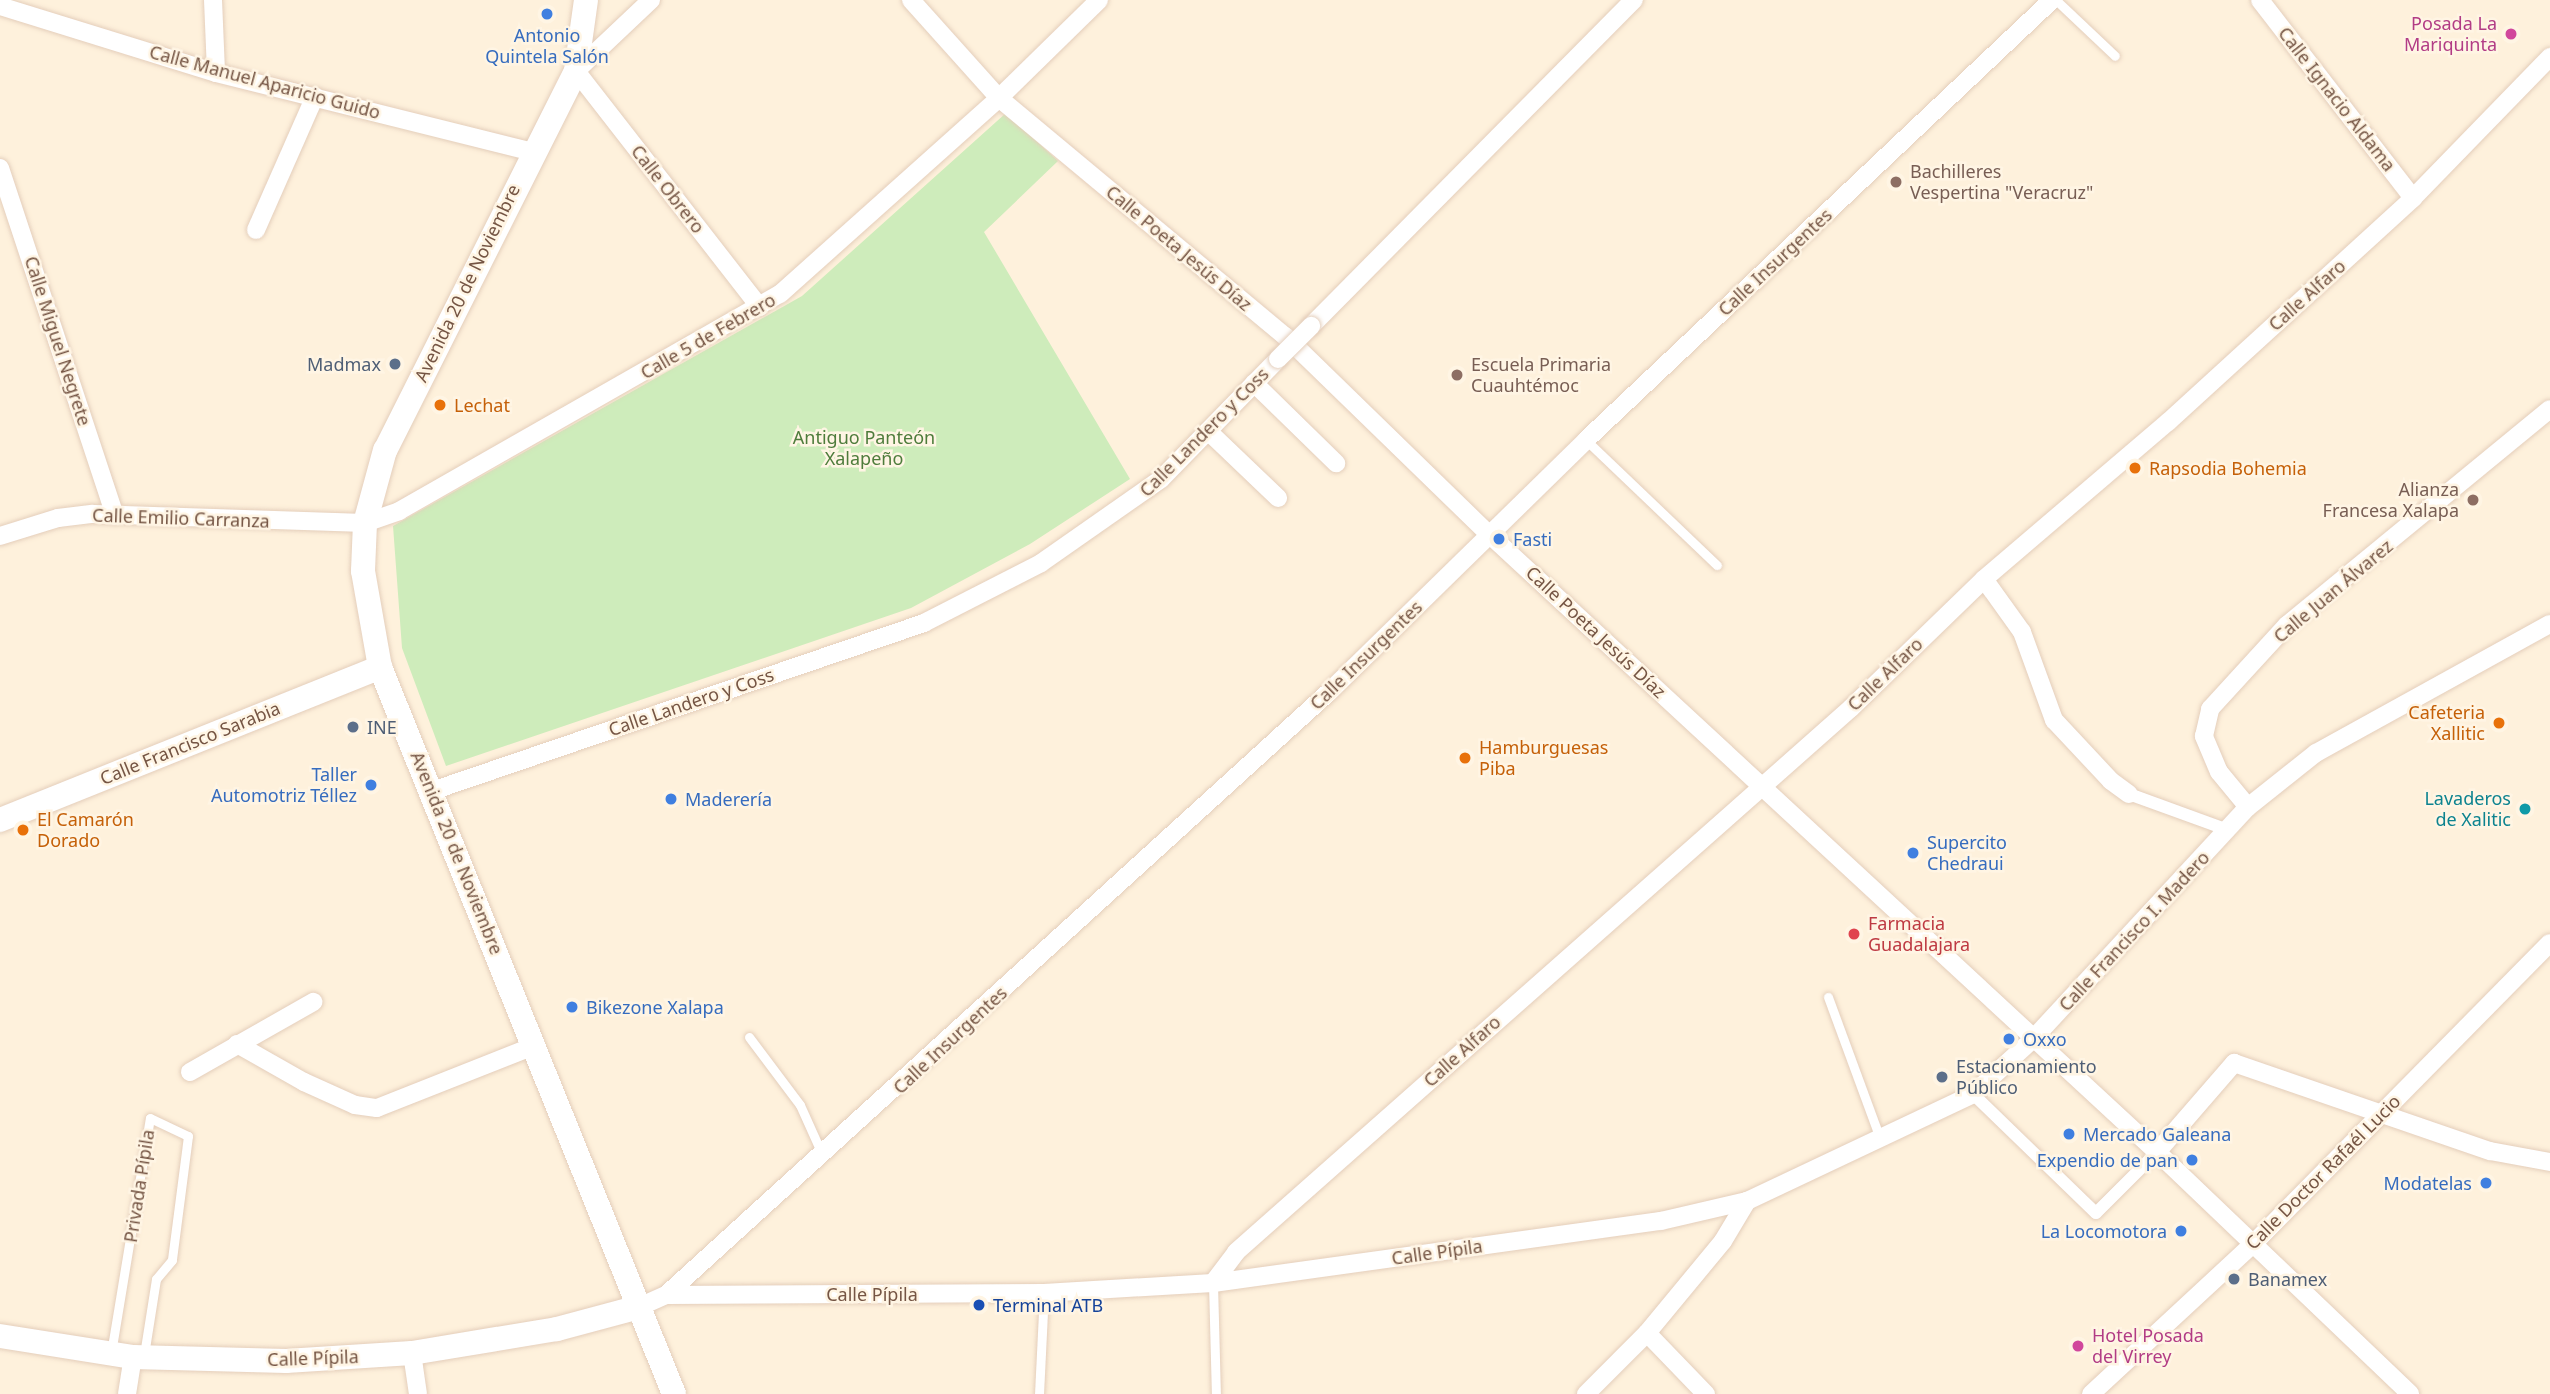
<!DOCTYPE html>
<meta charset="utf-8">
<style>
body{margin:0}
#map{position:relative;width:2550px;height:1394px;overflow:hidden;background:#fef1dc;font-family:"Noto Sans",sans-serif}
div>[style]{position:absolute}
.green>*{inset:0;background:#ceecbb}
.roads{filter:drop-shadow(0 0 2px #e4cebb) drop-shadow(0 0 2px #e4cebb)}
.service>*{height:9px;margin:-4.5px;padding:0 4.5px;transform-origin:4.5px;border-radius:4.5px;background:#fff}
.pedestrian>*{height:12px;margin:-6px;padding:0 6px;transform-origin:6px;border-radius:6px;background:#fff}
.minor>*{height:18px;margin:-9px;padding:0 9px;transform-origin:9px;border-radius:9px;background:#fff}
.secondary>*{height:24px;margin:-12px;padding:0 12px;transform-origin:12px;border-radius:12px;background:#fff}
.bridges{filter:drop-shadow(0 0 2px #e4cebb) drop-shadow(0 0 2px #e4cebb)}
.minor-bridge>*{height:18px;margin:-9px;padding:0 9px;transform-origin:9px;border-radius:9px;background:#fff}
.dots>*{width:19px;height:19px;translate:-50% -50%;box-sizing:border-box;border:4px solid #fff5e4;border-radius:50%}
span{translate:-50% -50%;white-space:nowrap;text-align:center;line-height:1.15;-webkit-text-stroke:5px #fff5e4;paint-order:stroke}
.hotel-label{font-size:18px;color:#b23c85}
.right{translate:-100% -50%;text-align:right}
.left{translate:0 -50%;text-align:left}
.shop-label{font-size:18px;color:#366cbe}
.street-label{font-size:18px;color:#755544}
.education-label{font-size:18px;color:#785e54}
.service-label{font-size:18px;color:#4e5e75}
.food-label{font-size:18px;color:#c56008}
.park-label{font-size:18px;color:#4e7c3b}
.culture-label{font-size:18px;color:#0d838f}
.health-label{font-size:18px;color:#be3a42}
.transit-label{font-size:18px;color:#164399}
</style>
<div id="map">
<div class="green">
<div style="clip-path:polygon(1006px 113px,1058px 161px,984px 232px,1130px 479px,1030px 544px,911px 608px,446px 766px,402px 648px,393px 526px,802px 296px)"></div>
</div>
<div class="roads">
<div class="service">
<div style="left:2056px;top:0;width:81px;rotate:43.5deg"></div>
<div style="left:1586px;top:440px;width:181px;rotate:43.7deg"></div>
<div style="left:1828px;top:997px;width:150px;rotate:69.8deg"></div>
<div style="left:749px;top:1037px;width:85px;rotate:53.1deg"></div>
<div style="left:800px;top:1105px;width:54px;rotate:65.8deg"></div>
<div style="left:1213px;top:1283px;width:111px;rotate:88.5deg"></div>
<div style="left:111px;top:1353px;width:238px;rotate:-80.6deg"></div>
<div style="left:150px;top:1118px;width:42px;rotate:25.3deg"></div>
<div style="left:188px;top:1136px;width:125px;rotate:97.4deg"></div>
<div style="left:172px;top:1260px;width:25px;rotate:130deg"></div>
<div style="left:156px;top:1279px;width:77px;rotate:99deg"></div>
<div style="left:1039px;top:1394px;width:101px;rotate:-87.2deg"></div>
</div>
<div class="pedestrian">
<div style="left:2129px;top:794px;width:105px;rotate:20deg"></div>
<div style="left:1973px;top:1094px;width:171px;rotate:44.1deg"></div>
<div style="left:2096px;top:1213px;width:86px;rotate:-45deg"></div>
</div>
<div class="minor">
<div style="left:213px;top:0;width:73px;rotate:87.6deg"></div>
<div style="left:651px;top:0;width:103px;rotate:136.6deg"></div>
<div style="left:576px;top:71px;width:299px;rotate:52.1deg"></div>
<div style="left:911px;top:0;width:132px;rotate:48.1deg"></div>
<div style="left:999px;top:98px;width:372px;rotate:39.8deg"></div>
<div style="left:1285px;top:336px;width:287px;rotate:44.2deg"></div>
<div style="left:1491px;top:536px;width:907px;rotate:42.77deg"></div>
<div style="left:2157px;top:1152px;width:350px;rotate:43.7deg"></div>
<div style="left:2260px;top:0;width:250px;rotate:52.3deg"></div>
<div style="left:0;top:6px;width:226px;rotate:17.2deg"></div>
<div style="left:216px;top:73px;width:326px;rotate:14deg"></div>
<div style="left:0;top:168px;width:366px;rotate:71.7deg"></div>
<div style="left:256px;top:230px;width:146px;rotate:-66.2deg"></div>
<div style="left:1311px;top:326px;width:459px;rotate:-45.3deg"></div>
<div style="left:1254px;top:383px;width:115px;rotate:44.3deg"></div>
<div style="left:1208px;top:431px;width:97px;rotate:43.7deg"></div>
<div style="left:0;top:536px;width:61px;rotate:-17.2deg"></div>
<div style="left:58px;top:518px;width:35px;rotate:-7deg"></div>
<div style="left:93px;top:514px;width:272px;rotate:1.9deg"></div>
<div style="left:365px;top:523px;width:36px;rotate:-19deg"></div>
<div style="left:399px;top:511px;width:438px;rotate:-29.7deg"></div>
<div style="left:780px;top:294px;width:294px;rotate:-41.8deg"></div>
<div style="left:999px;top:98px;width:140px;rotate:-44.4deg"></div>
<div style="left:1984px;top:579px;width:65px;rotate:54.4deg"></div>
<div style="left:2022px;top:632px;width:94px;rotate:70deg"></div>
<div style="left:2054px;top:720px;width:83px;rotate:46.9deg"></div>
<div style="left:2111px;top:781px;width:22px;rotate:36deg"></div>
<div style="left:432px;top:791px;width:520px;rotate:-18.85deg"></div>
<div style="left:924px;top:623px;width:131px;rotate:-27.1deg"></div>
<div style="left:1041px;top:563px;width:146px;rotate:-35deg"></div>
<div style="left:1161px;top:479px;width:168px;rotate:-45.7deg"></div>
<div style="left:2248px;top:807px;width:45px;rotate:-129.6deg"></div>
<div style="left:2219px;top:772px;width:39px;rotate:-113deg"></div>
<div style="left:2204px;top:736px;width:28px;rotate:-77deg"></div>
<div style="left:2210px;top:709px;width:114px;rotate:-47.5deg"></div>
<div style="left:2287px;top:625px;width:340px;rotate:-39.4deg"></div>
<div style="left:237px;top:1044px;width:77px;rotate:29.6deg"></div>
<div style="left:304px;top:1082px;width:56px;rotate:24.3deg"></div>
<div style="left:355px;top:1105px;width:22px;rotate:8deg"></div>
<div style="left:377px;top:1108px;width:171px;rotate:-21.6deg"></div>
<div style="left:190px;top:1072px;width:142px;rotate:-29.6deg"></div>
<div style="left:2157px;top:1152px;width:118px;rotate:-49.1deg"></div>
<div style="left:2234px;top:1063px;width:271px;rotate:19deg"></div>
<div style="left:2490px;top:1151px;width:61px;rotate:10.4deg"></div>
<div style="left:1213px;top:1283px;width:39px;rotate:-53deg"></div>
<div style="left:1236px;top:1252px;width:821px;rotate:-41.49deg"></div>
<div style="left:1851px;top:708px;width:185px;rotate:-44.1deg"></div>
<div style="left:1984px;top:579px;width:242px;rotate:-40.5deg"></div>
<div style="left:2168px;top:422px;width:332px;rotate:-42.4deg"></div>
<div style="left:2413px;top:198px;width:197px;rotate:-45.8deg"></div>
<div style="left:666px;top:1295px;width:896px;rotate:-42.29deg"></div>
<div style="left:1329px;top:692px;width:360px;rotate:-44.4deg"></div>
<div style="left:1586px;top:440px;width:641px;rotate:-43.36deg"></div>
<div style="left:639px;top:1307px;width:30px;rotate:-24deg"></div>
<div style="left:666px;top:1295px;width:378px;rotate:-0.3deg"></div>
<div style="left:1044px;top:1293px;width:169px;rotate:-3.4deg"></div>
<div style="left:1213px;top:1283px;width:452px;rotate:-7.9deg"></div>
<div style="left:1661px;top:1221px;width:88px;rotate:-13.1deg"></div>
<div style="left:1747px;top:1201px;width:250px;rotate:-25.3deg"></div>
<div style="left:1973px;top:1094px;width:80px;rotate:-42.5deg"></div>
<div style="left:2032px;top:1040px;width:318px;rotate:-47.2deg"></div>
<div style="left:2248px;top:807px;width:87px;rotate:-38.5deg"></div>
<div style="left:2316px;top:753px;width:267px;rotate:-28.9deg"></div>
<div style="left:1647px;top:1333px;width:85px;rotate:46deg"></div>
<div style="left:412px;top:1353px;width:41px;rotate:81.7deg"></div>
<div style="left:127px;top:1394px;width:37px;rotate:-81deg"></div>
<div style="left:1586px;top:1394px;width:86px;rotate:-45deg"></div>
<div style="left:1647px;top:1333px;width:119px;rotate:-50.4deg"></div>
<div style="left:1723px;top:1241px;width:47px;rotate:-59deg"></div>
<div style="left:2091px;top:1394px;width:219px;rotate:-42.8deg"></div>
<div style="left:2252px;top:1245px;width:424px;rotate:-45.4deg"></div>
</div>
<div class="secondary">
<div style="left:586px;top:0;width:72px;rotate:98deg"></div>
<div style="left:576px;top:71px;width:424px;rotate:116.7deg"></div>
<div style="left:385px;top:450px;width:76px;rotate:105.3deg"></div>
<div style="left:365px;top:523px;width:48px;rotate:92.4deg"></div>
<div style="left:363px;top:571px;width:97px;rotate:80deg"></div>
<div style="left:380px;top:667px;width:784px;rotate:67.98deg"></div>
<div style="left:0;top:820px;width:410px;rotate:-21.9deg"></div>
<div style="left:0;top:1336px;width:135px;rotate:9deg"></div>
<div style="left:133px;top:1357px;width:153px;rotate:1.5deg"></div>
<div style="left:286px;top:1361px;width:126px;rotate:-3.6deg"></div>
<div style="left:412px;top:1353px;width:147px;rotate:-9.4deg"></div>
<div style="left:557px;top:1329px;width:85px;rotate:-15deg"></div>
</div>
</div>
<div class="bridges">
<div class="minor-bridge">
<div style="left:1278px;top:359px;width:47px;rotate:-45deg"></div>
</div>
</div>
<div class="dots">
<div style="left:547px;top:14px;background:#3f7fe0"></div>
<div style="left:2511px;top:34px;background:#d1479c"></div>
<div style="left:1896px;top:182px;background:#8d6e63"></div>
<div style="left:395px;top:364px;background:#5c6f8a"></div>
<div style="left:1457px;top:375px;background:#8d6e63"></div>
<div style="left:440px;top:405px;background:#e8710a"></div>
<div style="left:2135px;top:468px;background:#e8710a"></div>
<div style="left:2473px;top:500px;background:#8d6e63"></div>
<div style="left:1499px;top:539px;background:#3f7fe0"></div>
<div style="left:2499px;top:723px;background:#e8710a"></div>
<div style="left:353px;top:727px;background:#5c6f8a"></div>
<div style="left:1465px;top:758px;background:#e8710a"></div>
<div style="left:371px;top:785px;background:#3f7fe0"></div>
<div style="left:671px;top:799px;background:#3f7fe0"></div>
<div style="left:2525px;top:809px;background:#0f9aa8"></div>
<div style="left:23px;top:830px;background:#e8710a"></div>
<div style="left:1913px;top:853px;background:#3f7fe0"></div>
<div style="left:1854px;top:934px;background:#e0444e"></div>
<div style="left:572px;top:1007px;background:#3f7fe0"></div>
<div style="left:2009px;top:1039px;background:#3f7fe0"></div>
<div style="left:1942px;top:1077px;background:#5c6f8a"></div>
<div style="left:2069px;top:1134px;background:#3f7fe0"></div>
<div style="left:2192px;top:1160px;background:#3f7fe0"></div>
<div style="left:2486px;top:1183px;background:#3f7fe0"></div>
<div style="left:2181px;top:1231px;background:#3f7fe0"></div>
<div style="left:2234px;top:1279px;background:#5c6f8a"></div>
<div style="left:979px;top:1305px;background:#1a4fb4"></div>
<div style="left:2078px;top:1346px;background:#d1479c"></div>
</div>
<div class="hotel-label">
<span class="right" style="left:2497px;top:34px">Posada La<br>Mariquinta</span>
<span class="left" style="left:2092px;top:1346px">Hotel Posada<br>del Virrey</span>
</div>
<div class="shop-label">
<span style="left:547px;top:46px">Antonio<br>Quintela Salón</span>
<span class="left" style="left:1513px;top:539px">Fasti</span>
<span class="right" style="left:357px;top:785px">Taller<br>Automotriz Téllez</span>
<span class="left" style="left:685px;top:799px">Maderería</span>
<span class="left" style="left:1927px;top:853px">Supercito<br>Chedraui</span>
<span class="left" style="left:586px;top:1007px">Bikezone Xalapa</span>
<span class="left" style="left:2023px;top:1039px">Oxxo</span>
<span class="left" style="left:2083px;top:1134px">Mercado Galeana</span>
<span class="right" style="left:2178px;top:1160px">Expendio de pan</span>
<span class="right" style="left:2472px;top:1183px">Modatelas</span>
<span class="right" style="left:2167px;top:1231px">La Locomotora</span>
</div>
<div class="street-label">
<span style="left:265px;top:82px;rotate:15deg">Calle Manuel Aparicio Guido</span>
<span style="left:2337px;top:99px;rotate:52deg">Calle Ignacio Aldama</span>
<span style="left:668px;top:189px;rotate:52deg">Calle Obrero</span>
<span style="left:1179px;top:248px;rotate:40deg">Calle Poeta Jesús Díaz</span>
<span style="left:1775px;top:262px;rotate:-43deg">Calle Insurgentes</span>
<span style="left:467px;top:283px;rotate:-64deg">Avenida 20 de Noviembre</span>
<span style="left:2307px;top:295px;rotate:-42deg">Calle Alfaro</span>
<span style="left:708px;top:336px;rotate:-30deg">Calle 5 de Febrero</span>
<span style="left:58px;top:341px;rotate:72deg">Calle Miguel Negrete</span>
<span style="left:1204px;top:432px;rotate:-45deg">Calle Landero y Coss</span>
<span style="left:181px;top:518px;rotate:2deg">Calle Emilio Carranza</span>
<span style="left:2333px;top:591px;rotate:-40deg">Calle Juan Álvarez</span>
<span style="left:1596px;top:632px;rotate:43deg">Calle Poeta Jesús Díaz</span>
<span style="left:1366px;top:655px;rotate:-44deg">Calle Insurgentes</span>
<span style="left:1885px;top:674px;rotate:-44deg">Calle Alfaro</span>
<span style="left:691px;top:702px;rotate:-19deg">Calle Landero y Coss</span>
<span style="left:190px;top:743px;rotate:-22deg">Calle Francisco Sarabia</span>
<span style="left:457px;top:853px;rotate:68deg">Avenida 20 de Noviembre</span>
<span style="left:2134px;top:931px;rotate:-47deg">Calle Francisco I. Madero</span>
<span style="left:950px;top:1040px;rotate:-43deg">Calle Insurgentes</span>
<span style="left:1462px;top:1051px;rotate:-42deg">Calle Alfaro</span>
<span style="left:2323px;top:1172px;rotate:-45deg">Calle Doctor Rafaél Lucio</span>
<span style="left:139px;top:1186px;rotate:-81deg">Privada Pípila</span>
<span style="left:1437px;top:1252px;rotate:-8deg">Calle Pípila</span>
<span style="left:872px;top:1294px">Calle Pípila</span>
<span style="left:313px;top:1358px;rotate:-2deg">Calle Pípila</span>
</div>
<div class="education-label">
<span class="left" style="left:1910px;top:182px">Bachilleres<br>Vespertina "Veracruz"</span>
<span class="left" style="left:1471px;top:375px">Escuela Primaria<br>Cuauhtémoc</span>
<span class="right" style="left:2459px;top:500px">Alianza<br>Francesa Xalapa</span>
</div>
<div class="service-label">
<span class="right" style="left:381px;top:364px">Madmax</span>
<span class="left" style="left:367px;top:727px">INE</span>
<span class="left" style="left:1956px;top:1077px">Estacionamiento<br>Público</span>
<span class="left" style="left:2248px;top:1279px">Banamex</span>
</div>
<div class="food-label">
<span class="left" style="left:454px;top:405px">Lechat</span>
<span class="left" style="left:2149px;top:468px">Rapsodia Bohemia</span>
<span class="right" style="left:2485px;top:723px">Cafeteria<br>Xallitic</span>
<span class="left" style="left:1479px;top:758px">Hamburguesas<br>Piba</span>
<span class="left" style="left:37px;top:830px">El Camarón<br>Dorado</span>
</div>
<div class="park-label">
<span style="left:864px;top:448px">Antiguo Panteón<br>Xalapeño</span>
</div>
<div class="culture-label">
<span class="right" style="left:2511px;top:809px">Lavaderos<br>de Xalitic</span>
</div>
<div class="health-label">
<span class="left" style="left:1868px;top:934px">Farmacia<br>Guadalajara</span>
</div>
<div class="transit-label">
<span class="left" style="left:993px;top:1305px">Terminal ATB</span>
</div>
</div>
